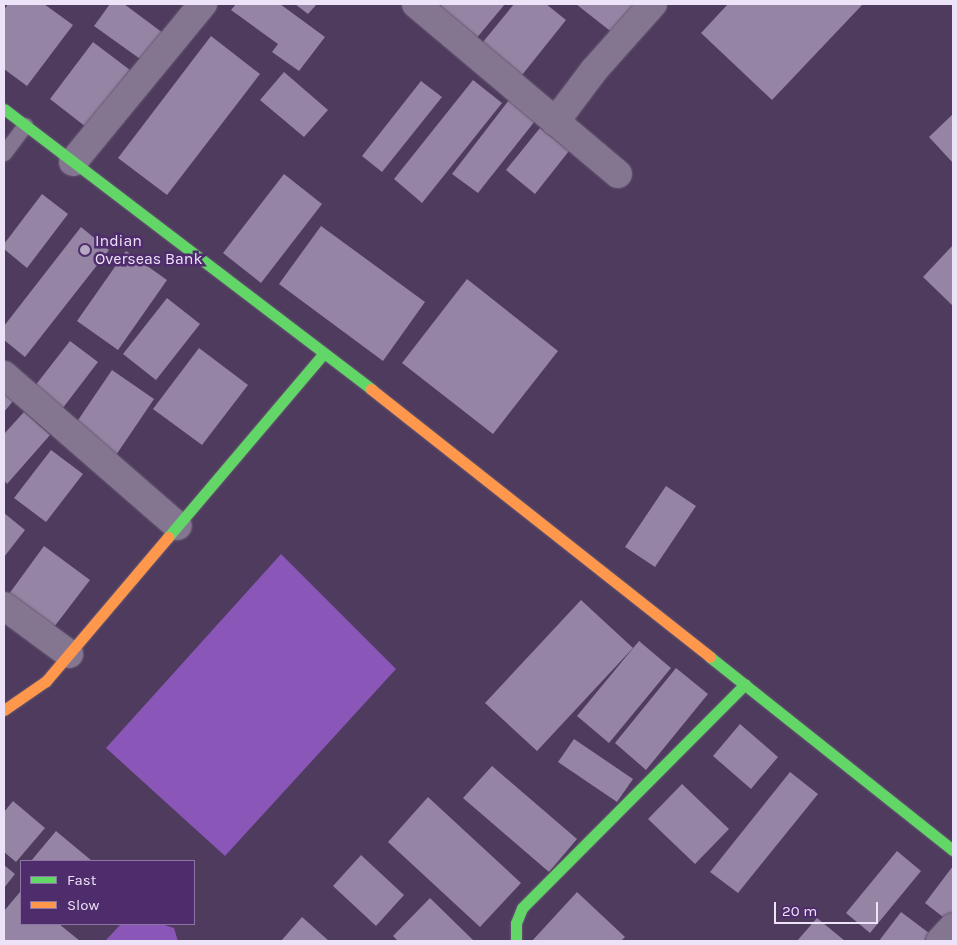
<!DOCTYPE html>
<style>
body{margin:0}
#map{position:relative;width:957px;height:945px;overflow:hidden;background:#4e3b5e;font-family:Karla,sans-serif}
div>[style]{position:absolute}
.water>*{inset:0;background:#8a56b7}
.building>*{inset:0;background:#9584a4}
.roads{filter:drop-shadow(0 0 1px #655771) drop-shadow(0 0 1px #655771)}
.lane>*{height:15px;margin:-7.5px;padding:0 7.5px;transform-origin:7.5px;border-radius:7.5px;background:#847591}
.street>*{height:28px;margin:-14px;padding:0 14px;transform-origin:14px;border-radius:14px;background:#847591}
.fast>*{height:11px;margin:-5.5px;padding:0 5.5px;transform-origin:5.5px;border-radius:5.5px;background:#63d668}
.slow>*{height:11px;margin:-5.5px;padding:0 5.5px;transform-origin:5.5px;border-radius:5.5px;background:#ff974d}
.dots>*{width:14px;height:14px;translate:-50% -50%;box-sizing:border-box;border:2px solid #4f2d6c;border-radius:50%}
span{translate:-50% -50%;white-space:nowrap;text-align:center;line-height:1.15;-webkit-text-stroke:5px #4f2d6c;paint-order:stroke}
.poi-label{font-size:16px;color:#ede3f9}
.left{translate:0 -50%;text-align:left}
.frame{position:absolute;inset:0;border:5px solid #ede3f9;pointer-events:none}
.legend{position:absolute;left:20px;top:860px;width:175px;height:65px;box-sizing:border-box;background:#4f2d6c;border:1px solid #8e76a4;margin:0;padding:6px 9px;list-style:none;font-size:15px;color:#ede3f9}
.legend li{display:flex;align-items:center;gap:10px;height:25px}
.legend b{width:25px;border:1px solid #8e76a4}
.scale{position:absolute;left:774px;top:902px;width:104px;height:22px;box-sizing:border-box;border:2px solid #ede3f9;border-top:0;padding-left:6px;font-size:15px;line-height:18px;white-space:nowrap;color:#ede3f9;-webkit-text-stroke:4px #4f2d6c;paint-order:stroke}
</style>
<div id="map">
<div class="water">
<div style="clip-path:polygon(281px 554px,396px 669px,225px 856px,106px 748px)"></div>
<div style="clip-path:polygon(121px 924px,161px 924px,174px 928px,178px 941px,105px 941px)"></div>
</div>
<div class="building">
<div style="clip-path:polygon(8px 4px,44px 4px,73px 25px,27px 86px,4px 69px,4px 10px)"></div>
<div style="clip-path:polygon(110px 4px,124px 4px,163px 33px,143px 61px,94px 26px)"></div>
<div style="clip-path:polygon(236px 4px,280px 4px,325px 37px,299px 71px,272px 52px,278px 44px,231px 10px)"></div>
<div style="clip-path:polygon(295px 4px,317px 4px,308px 14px)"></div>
<div style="clip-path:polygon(442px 4px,505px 4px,475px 40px,437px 10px)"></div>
<div style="clip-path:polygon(514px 4px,546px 4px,566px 20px,518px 80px,478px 48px)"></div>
<div style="clip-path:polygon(576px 4px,638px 4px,614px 34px)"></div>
<div style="clip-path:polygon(728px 4px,863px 4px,772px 100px,701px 33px)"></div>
<div style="clip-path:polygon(211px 36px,260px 74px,167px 195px,118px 158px)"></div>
<div style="clip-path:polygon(93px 42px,130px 70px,86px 127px,50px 99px)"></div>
<div style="clip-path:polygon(284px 72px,328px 110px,304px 137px,260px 100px)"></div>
<div style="clip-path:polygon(473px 80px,502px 103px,422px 203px,394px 179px)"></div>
<div style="clip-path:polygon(421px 81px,442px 97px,382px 172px,362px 156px)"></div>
<div style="clip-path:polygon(509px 100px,535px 121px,478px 193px,452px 174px)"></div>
<div style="clip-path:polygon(953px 114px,953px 163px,929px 137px)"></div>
<div style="clip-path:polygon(540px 128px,569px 151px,535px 194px,506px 170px)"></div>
<div style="clip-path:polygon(284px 174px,322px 204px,261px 283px,223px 253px)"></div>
<div style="clip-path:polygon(42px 194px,68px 214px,27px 268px,4px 249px,4px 244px)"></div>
<div style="clip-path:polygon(321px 226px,425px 302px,383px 361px,279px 284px)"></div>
<div style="clip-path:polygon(81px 227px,109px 250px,25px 357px,4px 340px,4px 326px)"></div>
<div style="clip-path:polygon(953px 245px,953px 306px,923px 277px)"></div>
<div style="clip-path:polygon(126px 251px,167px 280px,118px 350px,77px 321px)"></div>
<div style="clip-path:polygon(467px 279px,558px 351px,493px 434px,402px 363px)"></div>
<div style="clip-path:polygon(167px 298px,200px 324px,156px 380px,123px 354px)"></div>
<div style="clip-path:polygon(70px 341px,98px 362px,59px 413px,31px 391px)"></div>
<div style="clip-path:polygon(199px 348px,248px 385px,202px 445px,153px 409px)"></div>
<div style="clip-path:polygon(112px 370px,154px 399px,114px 458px,72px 429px)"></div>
<div style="clip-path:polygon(4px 393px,13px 401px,4px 412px)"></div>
<div style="clip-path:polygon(24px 412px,50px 435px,7px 484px,4px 480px,4px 434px)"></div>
<div style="clip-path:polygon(51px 450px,83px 474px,46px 522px,14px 498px)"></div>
<div style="clip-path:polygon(666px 486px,696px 506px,655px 567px,625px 547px)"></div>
<div style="clip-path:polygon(4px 513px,25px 530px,4px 557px)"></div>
<div style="clip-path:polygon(44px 546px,90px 580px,54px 627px,9px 594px)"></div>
<div style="clip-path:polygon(581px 600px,633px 648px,537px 751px,485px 703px)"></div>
<div style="clip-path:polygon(639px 641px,671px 668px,609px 743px,577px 716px)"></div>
<div style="clip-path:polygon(676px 668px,708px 694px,646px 770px,615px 743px)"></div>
<div style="clip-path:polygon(740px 724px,778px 757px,751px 789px,713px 756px)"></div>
<div style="clip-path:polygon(574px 739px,633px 779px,617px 802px,558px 762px)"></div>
<div style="clip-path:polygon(492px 766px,577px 839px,549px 872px,463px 798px)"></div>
<div style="clip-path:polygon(790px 772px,818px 794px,738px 893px,710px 872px)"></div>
<div style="clip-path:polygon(682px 784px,729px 829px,695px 864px,648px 819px)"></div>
<div style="clip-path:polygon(428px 797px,521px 883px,480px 927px,388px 842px)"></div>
<div style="clip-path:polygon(13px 801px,45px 828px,16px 862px,4px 852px,4px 812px)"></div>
<div style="clip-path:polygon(56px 831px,92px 861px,31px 861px)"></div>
<div style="clip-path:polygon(897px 851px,921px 871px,870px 933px,846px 913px)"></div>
<div style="clip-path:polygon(361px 855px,404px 895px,376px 926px,333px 886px)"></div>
<div style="clip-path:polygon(4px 865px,15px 874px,4px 888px)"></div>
<div style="clip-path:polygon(953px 866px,953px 921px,952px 924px,925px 903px)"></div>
<div style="clip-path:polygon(20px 892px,21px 924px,59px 924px,80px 941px,4px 941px,4px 911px)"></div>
<div style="clip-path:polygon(577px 892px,625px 937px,621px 941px,532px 941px)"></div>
<div style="clip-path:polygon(430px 898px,474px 941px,398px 941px,393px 936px)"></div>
<div style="clip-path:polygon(901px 912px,929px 933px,924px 941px,879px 941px)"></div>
<div style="clip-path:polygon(302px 917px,329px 941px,281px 941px)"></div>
<div style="clip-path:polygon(817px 918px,845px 941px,797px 941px)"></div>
</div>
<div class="roads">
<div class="lane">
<div style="left:4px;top:153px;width:35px;rotate:-53deg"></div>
</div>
<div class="street">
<div style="left:416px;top:4px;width:264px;rotate:40.1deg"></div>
<div style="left:555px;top:122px;width:66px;rotate:-53deg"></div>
<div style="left:595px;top:69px;width:87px;rotate:-48.3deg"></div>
<div style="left:73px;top:162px;width:205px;rotate:-50.6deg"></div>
<div style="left:4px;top:375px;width:230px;rotate:41deg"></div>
<div style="left:4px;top:606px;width:81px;rotate:36.4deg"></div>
<div style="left:940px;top:941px;width:19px;rotate:-47deg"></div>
</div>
<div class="fast">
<div style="left:4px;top:109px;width:462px;rotate:37.3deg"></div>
<div style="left:168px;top:537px;width:241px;rotate:-49.7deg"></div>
<div style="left:710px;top:657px;width:310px;rotate:38.5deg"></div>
<div style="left:516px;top:941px;width:18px;rotate:-90deg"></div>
<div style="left:516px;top:923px;width:16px;rotate:-68deg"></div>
<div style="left:522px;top:908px;width:316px;rotate:-45.1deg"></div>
</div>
<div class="slow">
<div style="left:371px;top:389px;width:432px;rotate:38.3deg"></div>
<div style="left:4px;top:710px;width:51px;rotate:-34.6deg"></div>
<div style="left:46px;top:681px;width:189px;rotate:-49.7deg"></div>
</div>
</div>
<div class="dots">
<div style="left:85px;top:250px;background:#b5a8c3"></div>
</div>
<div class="poi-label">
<span class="left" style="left:95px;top:250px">Indian<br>Overseas Bank</span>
</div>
<div class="frame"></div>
<ul class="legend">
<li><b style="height:6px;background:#63d668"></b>Fast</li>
<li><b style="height:6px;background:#ff974d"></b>Slow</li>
</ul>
<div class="scale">20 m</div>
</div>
